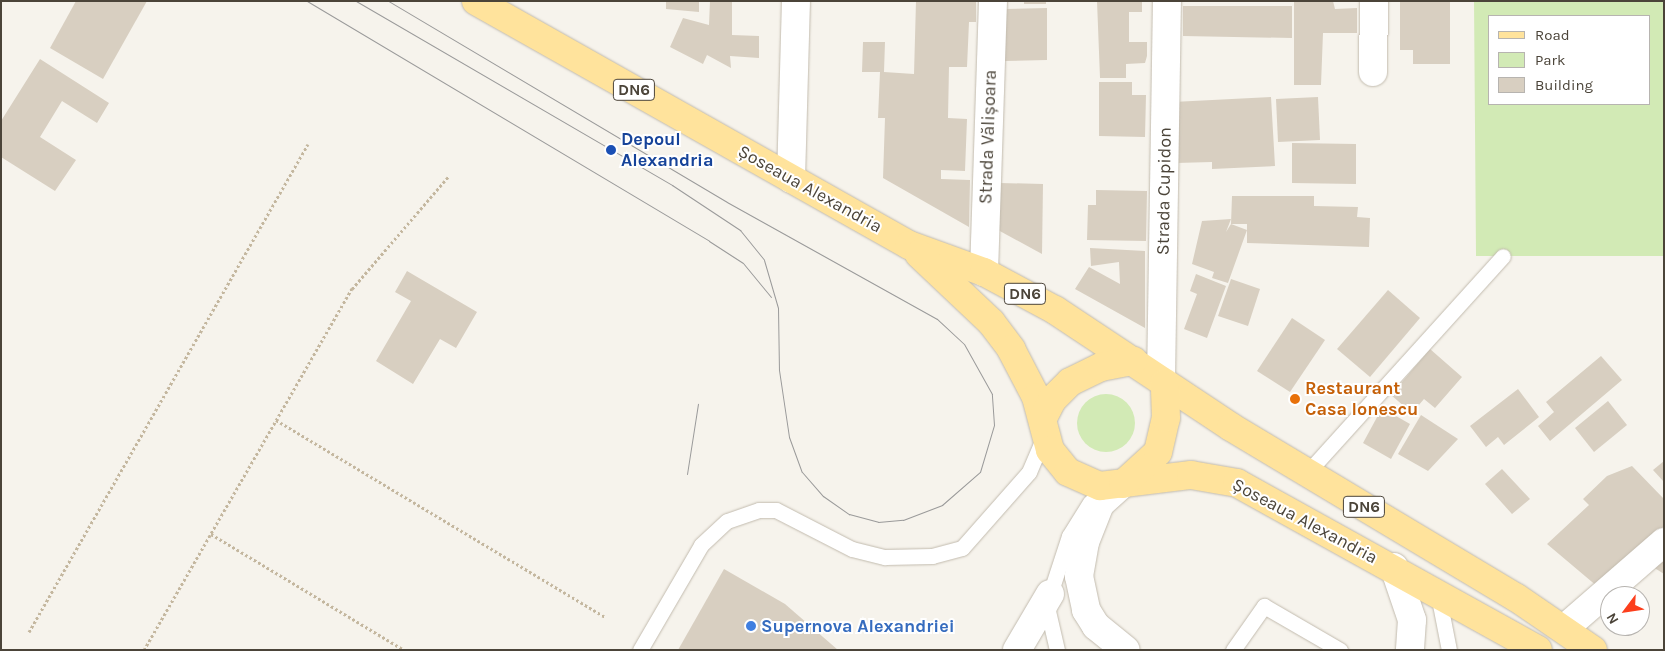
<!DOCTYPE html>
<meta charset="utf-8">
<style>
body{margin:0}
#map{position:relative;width:1665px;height:651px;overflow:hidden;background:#f6f3ec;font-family:Karla,sans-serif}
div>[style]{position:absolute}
.green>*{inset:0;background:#d2eab5}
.round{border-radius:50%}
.building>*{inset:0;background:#d8cfc1}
.path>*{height:3px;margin-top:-1.5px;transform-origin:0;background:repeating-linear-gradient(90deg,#c4b79f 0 2.5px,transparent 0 5px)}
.roads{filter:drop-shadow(0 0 1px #c2bbae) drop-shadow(0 0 1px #c2bbae)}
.lane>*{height:15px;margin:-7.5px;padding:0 7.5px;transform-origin:7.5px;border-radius:7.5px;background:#fff}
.street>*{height:28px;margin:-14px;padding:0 14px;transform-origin:14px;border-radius:14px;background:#fff}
.primary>*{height:28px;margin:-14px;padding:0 14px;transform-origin:14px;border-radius:14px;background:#ffe39c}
.tram>*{height:1px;margin:-0.5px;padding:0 0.5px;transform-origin:0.5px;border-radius:0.5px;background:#9a9a9a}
.dots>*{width:14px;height:14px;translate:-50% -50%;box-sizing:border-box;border:2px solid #fff;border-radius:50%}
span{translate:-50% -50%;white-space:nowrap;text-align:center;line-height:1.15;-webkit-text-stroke:4px #fff;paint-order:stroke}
.shield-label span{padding:1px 4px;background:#fff;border:1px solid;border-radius:4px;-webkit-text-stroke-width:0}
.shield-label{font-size:16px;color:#4b4439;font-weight:700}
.street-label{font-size:18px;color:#4b4439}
.transit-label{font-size:18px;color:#164399;font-weight:700}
.left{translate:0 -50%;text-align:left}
.food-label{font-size:18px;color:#c56008;font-weight:700}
.shop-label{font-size:18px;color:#366cbe;font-weight:700}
.frame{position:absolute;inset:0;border:2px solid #4b4439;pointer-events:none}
.legend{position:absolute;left:1488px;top:15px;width:162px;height:90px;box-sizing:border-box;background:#fff;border:1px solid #b7b4b0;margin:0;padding:6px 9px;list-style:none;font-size:15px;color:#4b4439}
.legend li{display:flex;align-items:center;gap:10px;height:25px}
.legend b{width:25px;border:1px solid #b7b4b0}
.north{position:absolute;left:1600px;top:586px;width:50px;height:50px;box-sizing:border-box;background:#fff;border:1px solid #b7b4b0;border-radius:50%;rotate:239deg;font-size:14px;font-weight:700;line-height:20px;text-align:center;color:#4b4439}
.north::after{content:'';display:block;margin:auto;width:18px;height:22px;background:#fc3f1d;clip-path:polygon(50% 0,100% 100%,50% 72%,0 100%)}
</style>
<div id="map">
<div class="green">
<div style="clip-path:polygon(evenodd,1474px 1px,1664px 1px,1664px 256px,1476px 256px,1474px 1px,1489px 16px,1649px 16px,1649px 104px,1489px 104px,1489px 16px)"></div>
<div class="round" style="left:1077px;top:394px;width:58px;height:58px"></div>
</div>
<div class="building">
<div style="clip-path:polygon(76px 1px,147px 1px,103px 79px,50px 48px)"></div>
<div style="clip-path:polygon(666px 1px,699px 1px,699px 12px,666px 9px)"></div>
<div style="clip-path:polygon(710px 1px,732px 1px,732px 35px,759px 36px,759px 58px,730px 56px,731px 68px,707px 55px,703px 64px,670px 47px,683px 18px,709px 25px)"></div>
<div style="clip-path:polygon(916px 1px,976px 1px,976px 22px,969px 22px,967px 67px,949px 67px,948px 118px,967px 119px,965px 171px,941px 170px,941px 179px,970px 180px,969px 227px,883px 178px,885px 118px,878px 118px,880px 72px,862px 72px,863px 42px,885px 42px,884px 72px,914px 74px)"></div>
<div style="clip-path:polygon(1024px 1px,1046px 1px,1046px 4px,1024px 4px)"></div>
<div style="clip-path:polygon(1097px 1px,1142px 1px,1142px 12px,1129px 12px,1129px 42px,1147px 42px,1147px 56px,1145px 63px,1126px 64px,1126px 78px,1100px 78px)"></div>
<div style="clip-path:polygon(1294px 1px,1333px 1px,1335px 9px,1357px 8px,1357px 33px,1323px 33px,1321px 85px,1294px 85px)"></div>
<div style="clip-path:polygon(1400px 1px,1450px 1px,1450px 64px,1413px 64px,1413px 50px,1400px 50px)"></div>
<div style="clip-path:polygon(1183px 6px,1292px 6px,1292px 38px,1183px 36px)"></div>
<div style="clip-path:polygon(1047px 8px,1047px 60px,1005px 61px,1004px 9px)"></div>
<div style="clip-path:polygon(40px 59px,109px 103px,97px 123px,62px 101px,40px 137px,76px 160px,55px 191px,1px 157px,1px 121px)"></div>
<div style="clip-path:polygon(1099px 82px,1132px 82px,1132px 95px,1146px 95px,1145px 137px,1099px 136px)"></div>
<div style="clip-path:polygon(1271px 97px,1275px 166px,1212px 169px,1212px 162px,1176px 163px,1173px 102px)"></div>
<div style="clip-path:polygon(1318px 97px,1320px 140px,1278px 142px,1276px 99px)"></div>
<div style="clip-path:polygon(1292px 143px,1356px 144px,1356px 184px,1292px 183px)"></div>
<div style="clip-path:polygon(1000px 183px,1043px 184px,1042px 254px,998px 230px)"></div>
<div style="clip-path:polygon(1096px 190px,1147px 191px,1146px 241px,1087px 240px,1088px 205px,1096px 205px)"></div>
<div style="clip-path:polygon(1232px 196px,1314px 196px,1314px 206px,1358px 207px,1357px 217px,1370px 218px,1369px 247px,1247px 243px,1247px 224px,1231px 224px)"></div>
<div style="clip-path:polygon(1231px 219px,1226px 232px,1231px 224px,1247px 230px,1228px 283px,1212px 278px,1214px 272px,1192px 264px,1202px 221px)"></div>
<div style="clip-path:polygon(1090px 248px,1145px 251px,1145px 328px,1075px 289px,1089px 267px,1120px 284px,1119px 262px,1091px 266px)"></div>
<div style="clip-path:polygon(407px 271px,477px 312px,456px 348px,440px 339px,413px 384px,376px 361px,411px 301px,395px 292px)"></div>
<div style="clip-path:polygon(1196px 274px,1226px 286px,1207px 338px,1184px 329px,1197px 294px,1190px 291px)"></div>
<div style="clip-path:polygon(1231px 279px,1260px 289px,1248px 326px,1218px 316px)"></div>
<div style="clip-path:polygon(1388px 290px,1420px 318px,1370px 377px,1337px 349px)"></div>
<div style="clip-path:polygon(1292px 318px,1325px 340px,1290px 392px,1257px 371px)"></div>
<div style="clip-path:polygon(1430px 349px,1462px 377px,1435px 408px,1424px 399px,1412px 413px,1391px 395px)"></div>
<div style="clip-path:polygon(1601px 356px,1622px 380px,1550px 441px,1538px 426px,1554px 412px,1546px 402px)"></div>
<div style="clip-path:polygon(1518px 389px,1539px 417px,1504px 445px,1498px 437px,1486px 447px,1470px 426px)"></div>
<div style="clip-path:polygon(1608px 401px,1627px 425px,1594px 452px,1575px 428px)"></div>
<div style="clip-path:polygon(1382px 408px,1410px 424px,1391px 459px,1363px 443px)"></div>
<div style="clip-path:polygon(1421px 415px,1458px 439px,1428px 471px,1398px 454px)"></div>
<div style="clip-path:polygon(1664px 461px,1664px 482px,1653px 470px)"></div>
<div style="clip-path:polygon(1632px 466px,1664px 499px,1664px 529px,1598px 587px,1547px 544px,1589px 505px,1583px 499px,1607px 476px)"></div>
<div style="clip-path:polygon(1502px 469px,1530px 499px,1512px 514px,1485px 484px)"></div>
<div style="clip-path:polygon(1664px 558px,1664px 574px,1653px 567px)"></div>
<div style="clip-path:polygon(724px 569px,785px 604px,838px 650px,678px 650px)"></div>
</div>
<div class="path">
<div style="left:276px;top:420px;width:383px;rotate:30.9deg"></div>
<div style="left:211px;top:534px;width:225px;rotate:31deg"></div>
<div style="left:29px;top:632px;width:562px;rotate:-60.24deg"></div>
<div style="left:144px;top:650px;width:417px;rotate:-60.1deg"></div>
<div style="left:352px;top:289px;width:149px;rotate:-49.4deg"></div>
</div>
<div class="roads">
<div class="lane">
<div style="left:1307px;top:473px;width:292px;rotate:-47.9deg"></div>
<div style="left:1438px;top:594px;width:57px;rotate:78.9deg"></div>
<div style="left:640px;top:650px;width:121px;rotate:-59.8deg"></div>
<div style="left:701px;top:545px;width:35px;rotate:-43deg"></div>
<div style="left:727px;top:521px;width:34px;rotate:-19deg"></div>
<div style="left:759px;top:510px;width:17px"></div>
<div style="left:776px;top:510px;width:85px;rotate:27.2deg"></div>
<div style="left:852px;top:549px;width:34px;rotate:14deg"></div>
<div style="left:885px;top:557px;width:47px;rotate:-1.2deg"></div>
<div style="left:932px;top:556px;width:31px;rotate:-15deg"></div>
<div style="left:962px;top:548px;width:101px;rotate:-48.6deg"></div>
<div style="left:1029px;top:472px;width:36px;rotate:-67deg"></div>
<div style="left:1057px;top:650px;width:39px;rotate:-103deg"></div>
<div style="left:1048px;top:612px;width:18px;rotate:-84deg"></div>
<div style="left:1050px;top:594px;width:61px;rotate:-71.9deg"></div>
<div style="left:1069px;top:536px;width:40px;rotate:-58deg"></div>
<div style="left:1233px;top:650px;width:54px;rotate:-54.8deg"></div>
<div style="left:1264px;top:606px;width:88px;rotate:30.1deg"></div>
</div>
<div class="street">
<div style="left:1373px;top:72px;width:71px;rotate:-89.2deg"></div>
<div style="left:791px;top:179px;width:178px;rotate:-88.4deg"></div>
<div style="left:984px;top:272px;width:271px;rotate:-88.1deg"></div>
<div style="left:1161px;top:380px;width:379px;rotate:-89.1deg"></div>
<div style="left:1121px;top:485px;width:28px;rotate:138deg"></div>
<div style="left:1100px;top:504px;width:41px;rotate:111.5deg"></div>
<div style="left:1085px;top:542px;width:35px;rotate:100deg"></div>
<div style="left:1079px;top:576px;width:35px;rotate:78deg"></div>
<div style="left:1086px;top:610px;width:19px;rotate:58deg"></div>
<div style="left:1096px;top:626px;width:38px;rotate:39deg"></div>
<div style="left:1394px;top:567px;width:56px;rotate:71.2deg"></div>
<div style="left:1412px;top:620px;width:30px;rotate:94deg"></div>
<div style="left:1565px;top:628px;width:131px;rotate:-41deg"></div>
<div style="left:1017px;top:650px;width:65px;rotate:-59.5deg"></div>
</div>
<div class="primary">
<div style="left:476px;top:1px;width:497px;rotate:29.4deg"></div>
<div style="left:909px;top:245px;width:80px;rotate:19.8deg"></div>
<div style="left:984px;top:272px;width:81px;rotate:28.2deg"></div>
<div style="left:1055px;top:310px;width:211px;rotate:33.6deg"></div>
<div style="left:1231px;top:427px;width:333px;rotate:30.9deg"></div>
<div style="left:1517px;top:598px;width:92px;rotate:34.4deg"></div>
<div style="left:919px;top:254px;width:99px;rotate:43.4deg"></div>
<div style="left:991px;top:322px;width:34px;rotate:53deg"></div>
<div style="left:1011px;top:349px;width:54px;rotate:62.5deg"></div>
<div style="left:1036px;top:397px;width:55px;rotate:75.2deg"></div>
<div style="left:1050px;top:450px;width:28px;rotate:51deg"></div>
<div style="left:1068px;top:472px;width:35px;rotate:24deg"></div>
<div style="left:1100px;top:486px;width:92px;rotate:-6.9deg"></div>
<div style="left:1191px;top:475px;width:47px;rotate:9.9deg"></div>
<div style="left:1237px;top:483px;width:344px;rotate:29deg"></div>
<div style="left:1043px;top:418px;width:20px;rotate:-63deg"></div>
<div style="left:1052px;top:400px;width:25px;rotate:-45deg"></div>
<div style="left:1070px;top:382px;width:34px;rotate:-26deg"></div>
<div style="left:1101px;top:367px;width:33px;rotate:-11deg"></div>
<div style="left:1123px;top:484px;width:47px;rotate:-42.4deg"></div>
<div style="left:1158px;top:452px;width:35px;rotate:-77deg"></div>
<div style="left:1166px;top:418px;width:35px;rotate:-92deg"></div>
</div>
</div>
<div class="tram">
<div style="left:307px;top:1px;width:468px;rotate:30.8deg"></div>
<div style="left:709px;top:241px;width:40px;rotate:32.9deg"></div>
<div style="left:743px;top:263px;width:44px;rotate:50.5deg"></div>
<div style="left:356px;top:1px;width:366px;rotate:30.2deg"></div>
<div style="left:672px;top:185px;width:82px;rotate:33.5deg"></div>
<div style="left:740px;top:230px;width:38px;rotate:51deg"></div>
<div style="left:764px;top:260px;width:50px;rotate:73.7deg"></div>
<div style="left:778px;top:308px;width:62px;rotate:89.1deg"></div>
<div style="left:779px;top:370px;width:68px;rotate:81.5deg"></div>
<div style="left:789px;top:437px;width:37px;rotate:70deg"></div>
<div style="left:802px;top:472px;width:32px;rotate:49deg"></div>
<div style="left:823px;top:496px;width:32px;rotate:35deg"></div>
<div style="left:849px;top:514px;width:30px;rotate:15deg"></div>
<div style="left:878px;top:522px;width:25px;rotate:-5deg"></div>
<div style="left:903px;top:520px;width:42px;rotate:-21deg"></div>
<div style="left:942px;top:505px;width:50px;rotate:-41deg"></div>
<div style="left:980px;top:472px;width:49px;rotate:-73.4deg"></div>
<div style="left:994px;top:425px;width:31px;rotate:-94deg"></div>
<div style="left:992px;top:394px;width:57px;rotate:-119.2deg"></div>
<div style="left:964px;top:344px;width:37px;rotate:-137deg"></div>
<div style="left:937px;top:319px;width:240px;rotate:-150.9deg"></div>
<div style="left:727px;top:202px;width:394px;rotate:-149.3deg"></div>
<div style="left:687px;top:474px;width:71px;rotate:-81.1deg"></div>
</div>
<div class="dots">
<div style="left:611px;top:150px;background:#1a4fb4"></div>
<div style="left:1295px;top:399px;background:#e8710a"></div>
<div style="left:751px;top:626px;background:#3f7fe0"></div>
</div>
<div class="shield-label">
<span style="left:634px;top:90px">DN6</span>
<span style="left:1025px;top:294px">DN6</span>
<span style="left:1364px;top:507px">DN6</span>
</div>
<div class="street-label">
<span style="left:988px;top:137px;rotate:-88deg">Strada Vălișoara</span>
<span style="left:810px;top:189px;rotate:29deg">Șoseaua Alexandria</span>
<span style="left:1164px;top:191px;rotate:-89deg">Strada Cupidon</span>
<span style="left:1305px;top:521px;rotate:28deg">Șoseaua Alexandria</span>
</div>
<div class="transit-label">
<span class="left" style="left:621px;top:150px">Depoul<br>Alexandria</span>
</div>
<div class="food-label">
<span class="left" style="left:1305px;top:399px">Restaurant<br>Casa Ionescu</span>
</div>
<div class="shop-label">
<span class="left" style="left:761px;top:626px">Supernova Alexandriei</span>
</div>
<div class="frame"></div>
<ul class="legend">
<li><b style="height:6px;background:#ffe39c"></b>Road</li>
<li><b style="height:14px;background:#d2eab5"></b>Park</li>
<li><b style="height:14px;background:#d8cfc1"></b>Building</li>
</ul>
<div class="north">N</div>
</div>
